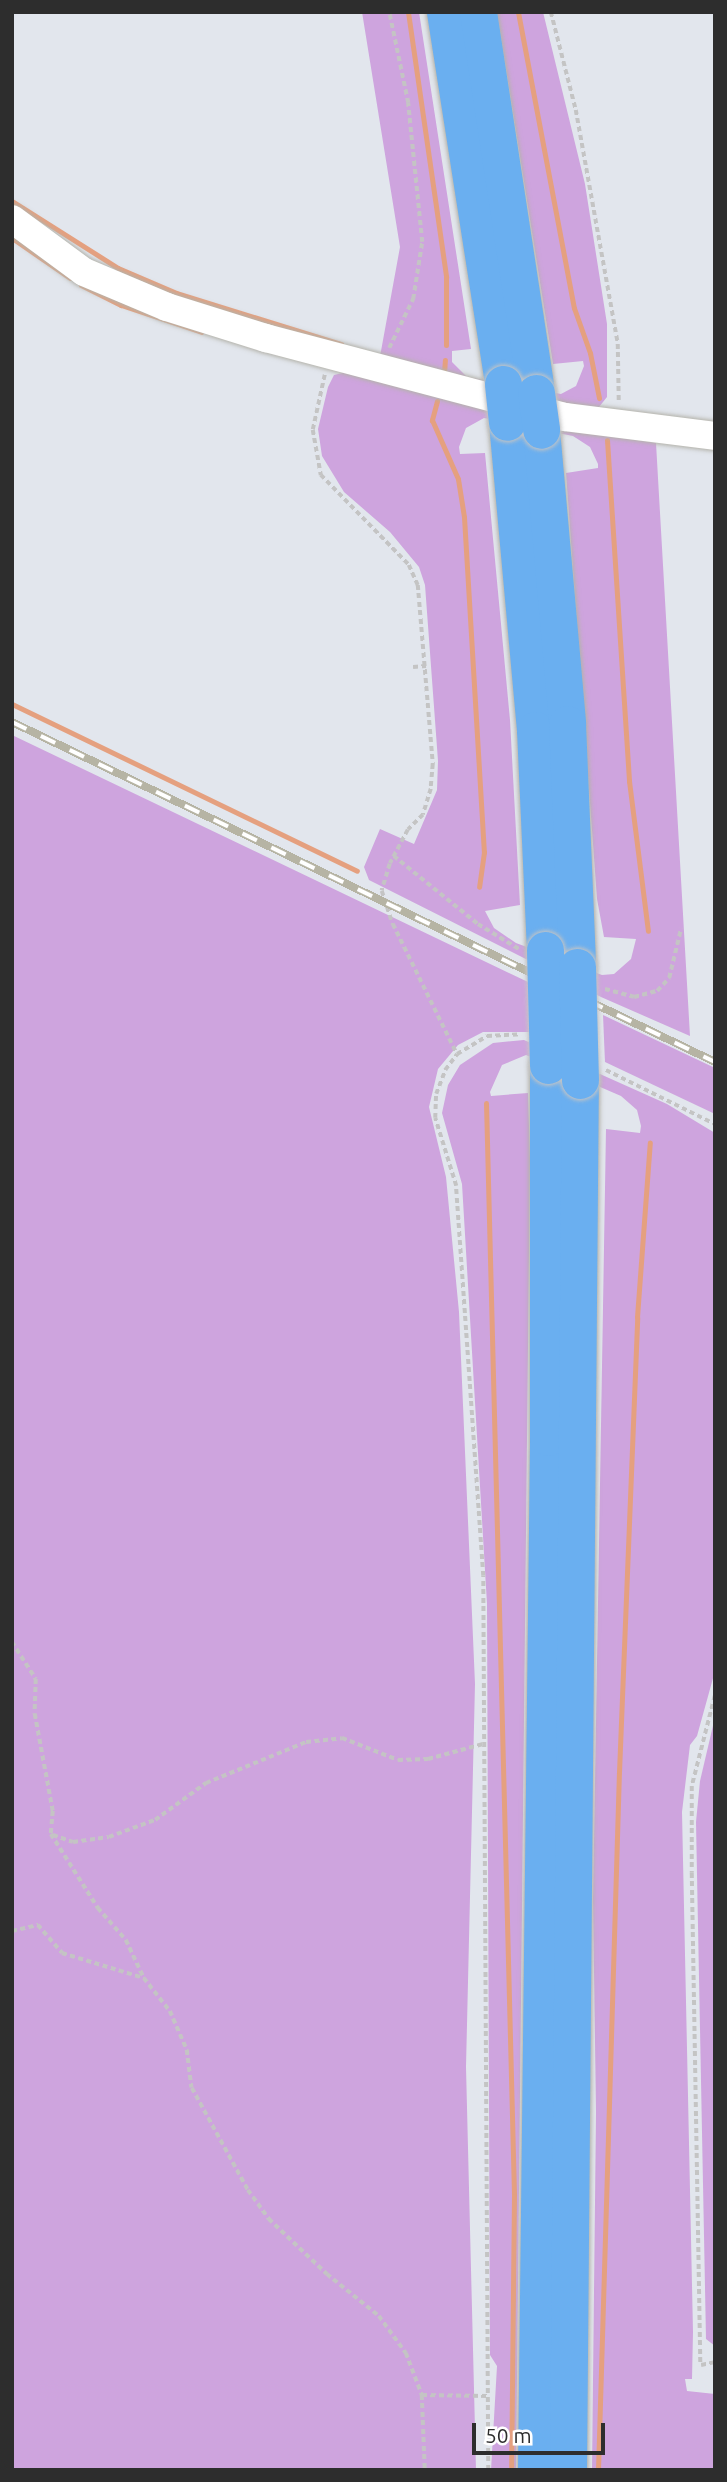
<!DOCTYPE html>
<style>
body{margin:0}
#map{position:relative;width:727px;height:2482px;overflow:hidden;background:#e2e6ed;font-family:Ubuntu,sans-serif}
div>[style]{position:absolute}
.green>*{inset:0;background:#cea4de}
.stream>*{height:5px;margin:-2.5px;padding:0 2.5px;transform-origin:2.5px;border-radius:2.5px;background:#e5a07f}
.path>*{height:3.5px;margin-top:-1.75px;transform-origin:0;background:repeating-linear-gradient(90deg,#c4c4c4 0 5px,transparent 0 8.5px)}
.roads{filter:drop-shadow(0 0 2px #b4b3ab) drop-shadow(0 0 2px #b4b3ab)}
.secondary>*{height:28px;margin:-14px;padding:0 14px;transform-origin:14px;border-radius:14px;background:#fff}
.highway>*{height:37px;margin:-18.5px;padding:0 18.5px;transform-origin:18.5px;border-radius:18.5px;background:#6aaff0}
.rail>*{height:8px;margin-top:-4px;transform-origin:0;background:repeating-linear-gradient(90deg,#fff 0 16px,#b6b4a4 0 32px);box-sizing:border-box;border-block:2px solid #b6b4a4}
.bridges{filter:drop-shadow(0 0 2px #c4c4c4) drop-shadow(0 0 2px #c4c4c4)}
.highway-bridge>*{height:37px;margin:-18.5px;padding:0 18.5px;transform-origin:18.5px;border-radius:18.5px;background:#6aaff0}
span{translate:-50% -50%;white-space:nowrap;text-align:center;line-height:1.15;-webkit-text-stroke:5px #fff;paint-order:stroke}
.frame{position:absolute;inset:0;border:14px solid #2d2d2d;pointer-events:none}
.scale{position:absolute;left:472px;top:2423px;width:133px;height:32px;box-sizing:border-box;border:4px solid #2d2d2d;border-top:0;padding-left:9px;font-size:21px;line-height:24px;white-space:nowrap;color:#2d2d2d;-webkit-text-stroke:5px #fff;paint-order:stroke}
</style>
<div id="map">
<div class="green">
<div style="clip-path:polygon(362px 12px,419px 12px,471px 349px,452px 351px,452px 362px,467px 377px,561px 394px,576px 386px,584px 366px,583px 361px,553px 364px,497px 12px,543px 12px,585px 184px,607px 324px,607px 397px,595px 412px,379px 362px,400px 247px)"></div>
<div style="clip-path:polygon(evenodd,351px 371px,614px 437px,656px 443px,690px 1036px,601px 997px,369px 880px,364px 867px,380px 829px,414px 844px,437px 790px,438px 761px,425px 585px,419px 567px,390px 532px,344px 492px,322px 456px,318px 429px,328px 387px,334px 375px,351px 371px,484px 418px,573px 436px,590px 447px,598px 464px,598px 468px,566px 473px,597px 899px,604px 937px,636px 939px,631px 959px,614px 974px,602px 975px,516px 943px,494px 928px,485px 911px,520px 905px,510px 720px,485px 453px,460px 454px,459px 447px,466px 428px,484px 418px)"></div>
<div style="clip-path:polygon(12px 735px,528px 982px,529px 1032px,483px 1032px,458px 1045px,438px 1069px,429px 1107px,446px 1177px,459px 1312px,475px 1684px,466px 2067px,476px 2470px,12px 2470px)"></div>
<div style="clip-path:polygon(603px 1015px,715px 1068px,715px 1114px,605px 1062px)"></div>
<div style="clip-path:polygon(524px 1040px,667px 1104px,715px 1133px,715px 1671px,697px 1736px,690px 1745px,682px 1812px,693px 2332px,692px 2379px,685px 2379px,687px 2391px,715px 2394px,715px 2470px,592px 2470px,596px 2112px,593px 1900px,606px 1129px,640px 1133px,641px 1126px,637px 1110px,621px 1096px,526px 1055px,502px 1065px,490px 1092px,491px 1096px,528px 1093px,530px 1159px,516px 2470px,491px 2470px,497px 2366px,490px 2355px,487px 1604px,462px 1184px,442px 1113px,448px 1085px,460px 1065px,493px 1043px)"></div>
<div style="clip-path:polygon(715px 1717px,715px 2346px,706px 2339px,696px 1822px,700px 1781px)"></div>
</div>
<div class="stream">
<div style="left:408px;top:12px;width:268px;rotate:81.8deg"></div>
<div style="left:446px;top:277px;width:68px;rotate:90deg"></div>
<div style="left:518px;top:12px;width:301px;rotate:79.3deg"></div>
<div style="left:574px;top:308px;width:48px;rotate:70.4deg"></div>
<div style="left:590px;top:353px;width:46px;rotate:78.7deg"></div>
<div style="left:12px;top:201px;width:125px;rotate:32.3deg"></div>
<div style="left:118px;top:268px;width:63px;rotate:23.3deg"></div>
<div style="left:176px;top:293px;width:173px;rotate:17.2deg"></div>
<div style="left:12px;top:238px;width:70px;rotate:34.6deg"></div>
<div style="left:81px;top:285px;width:45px;rotate:26.6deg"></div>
<div style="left:121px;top:305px;width:85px;rotate:18.4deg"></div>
<div style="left:444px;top:373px;width:13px;rotate:-86deg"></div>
<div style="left:437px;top:401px;width:20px;rotate:105deg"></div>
<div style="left:432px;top:420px;width:64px;rotate:66.2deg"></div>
<div style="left:458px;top:479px;width:38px;rotate:81deg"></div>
<div style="left:464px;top:517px;width:336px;rotate:86.6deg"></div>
<div style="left:484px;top:852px;width:35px;rotate:98deg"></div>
<div style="left:607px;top:440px;width:342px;rotate:86.3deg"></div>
<div style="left:629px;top:781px;width:151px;rotate:82.8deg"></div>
<div style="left:12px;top:704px;width:383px;rotate:25.8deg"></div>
<div style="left:486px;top:1103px;width:1093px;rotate:88.53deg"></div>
<div style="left:514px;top:2196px;width:274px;rotate:90.6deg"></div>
<div style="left:598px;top:2470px;width:698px;rotate:-88.28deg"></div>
<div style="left:619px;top:1772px;width:455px;rotate:-87.7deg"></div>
<div style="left:637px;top:1317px;width:175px;rotate:-85.8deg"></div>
</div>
<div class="path">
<div style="left:551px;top:12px;width:101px;rotate:75.7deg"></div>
<div style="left:576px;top:110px;width:238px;rotate:79.8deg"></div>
<div style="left:618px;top:344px;width:57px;rotate:89deg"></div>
<div style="left:389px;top:348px;width:55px;rotate:-63.9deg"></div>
<div style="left:413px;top:299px;width:58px;rotate:-81deg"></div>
<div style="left:422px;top:242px;width:140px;rotate:-95.8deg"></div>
<div style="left:408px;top:103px;width:93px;rotate:-101.8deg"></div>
<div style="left:325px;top:375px;width:56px;rotate:102.3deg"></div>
<div style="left:313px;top:430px;width:46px;rotate:79.9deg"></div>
<div style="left:321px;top:475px;width:126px;rotate:45.6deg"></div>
<div style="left:409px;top:565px;width:22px;rotate:66deg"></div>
<div style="left:418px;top:585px;width:180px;rotate:85.2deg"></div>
<div style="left:433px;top:764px;width:25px;rotate:95deg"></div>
<div style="left:431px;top:789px;width:27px;rotate:107deg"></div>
<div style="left:423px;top:815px;width:21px;rotate:135deg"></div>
<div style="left:408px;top:830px;width:38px;rotate:118deg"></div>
<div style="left:390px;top:864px;width:28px;rotate:107deg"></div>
<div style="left:382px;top:891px;width:35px;rotate:72deg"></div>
<div style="left:393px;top:924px;width:145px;rotate:63.8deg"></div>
<div style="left:413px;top:667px;width:13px;rotate:-4deg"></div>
<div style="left:394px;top:856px;width:108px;rotate:39deg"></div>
<div style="left:478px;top:924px;width:48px;rotate:31.4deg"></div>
<div style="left:605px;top:989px;width:30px;rotate:15deg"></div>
<div style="left:634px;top:997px;width:24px;rotate:-15deg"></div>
<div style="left:657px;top:991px;width:18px;rotate:-47deg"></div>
<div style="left:669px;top:978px;width:51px;rotate:-76.5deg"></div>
<div style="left:606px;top:1070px;width:122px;rotate:26.4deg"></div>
<div style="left:12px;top:1642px;width:44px;rotate:57deg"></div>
<div style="left:36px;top:1679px;width:35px;rotate:92deg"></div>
<div style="left:35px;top:1714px;width:99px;rotate:79.5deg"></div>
<div style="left:53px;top:1811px;width:23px;rotate:95deg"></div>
<div style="left:51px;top:1834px;width:88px;rotate:57.6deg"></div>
<div style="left:98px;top:1908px;width:43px;rotate:48.8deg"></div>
<div style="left:126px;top:1940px;width:42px;rotate:64.7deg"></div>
<div style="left:144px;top:1978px;width:42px;rotate:51.8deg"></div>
<div style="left:170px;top:2011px;width:43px;rotate:66.4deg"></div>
<div style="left:187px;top:2050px;width:38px;rotate:83deg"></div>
<div style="left:192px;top:2088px;width:116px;rotate:61.2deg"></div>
<div style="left:248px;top:2190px;width:36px;rotate:54deg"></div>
<div style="left:269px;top:2219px;width:80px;rotate:43.5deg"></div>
<div style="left:327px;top:2274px;width:67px;rotate:38.9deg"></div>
<div style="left:379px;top:2316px;width:46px;rotate:53.9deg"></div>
<div style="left:406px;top:2353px;width:45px;rotate:69.1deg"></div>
<div style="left:422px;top:2395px;width:75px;rotate:87.7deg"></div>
<div style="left:715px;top:1696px;width:93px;rotate:104.3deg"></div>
<div style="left:692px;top:1786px;width:87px;rotate:90deg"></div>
<div style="left:692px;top:1873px;width:492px;rotate:89deg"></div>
<div style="left:701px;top:2365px;width:14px;rotate:-12deg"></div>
<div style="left:53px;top:1835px;width:21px;rotate:19deg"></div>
<div style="left:73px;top:1842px;width:36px;rotate:-8deg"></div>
<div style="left:109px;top:1837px;width:49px;rotate:-20.3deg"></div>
<div style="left:155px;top:1820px;width:63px;rotate:-36deg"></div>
<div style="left:206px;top:1783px;width:108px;rotate:-22.3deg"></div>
<div style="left:306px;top:1742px;width:36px;rotate:-6deg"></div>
<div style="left:342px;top:1738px;width:60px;rotate:21.4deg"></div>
<div style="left:398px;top:1760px;width:30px;rotate:-2deg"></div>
<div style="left:428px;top:1759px;width:57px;rotate:-15.3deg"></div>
<div style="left:12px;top:1931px;width:27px;rotate:-13deg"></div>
<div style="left:38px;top:1925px;width:37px;rotate:49deg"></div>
<div style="left:62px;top:1953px;width:86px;rotate:17deg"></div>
<div style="left:422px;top:2395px;width:66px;rotate:0.9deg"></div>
<div style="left:488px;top:2470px;width:894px;rotate:-90.32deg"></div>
<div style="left:483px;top:1576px;width:391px;rotate:-94deg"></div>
<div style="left:456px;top:1186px;width:71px;rotate:-107.2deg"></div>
<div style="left:435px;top:1118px;width:24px;rotate:-88deg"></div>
<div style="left:436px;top:1094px;width:26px;rotate:-69deg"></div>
<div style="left:445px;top:1070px;width:20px;rotate:-53deg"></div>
<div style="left:457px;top:1054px;width:35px;rotate:-31deg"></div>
<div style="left:487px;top:1036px;width:34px;rotate:-3deg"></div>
</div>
<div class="roads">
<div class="secondary">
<div style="left:12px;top:219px;width:89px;rotate:36.4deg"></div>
<div style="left:84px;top:272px;width:90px;rotate:22.9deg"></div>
<div style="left:167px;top:307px;width:104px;rotate:17.4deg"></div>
<div style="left:266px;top:338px;width:309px;rotate:14.8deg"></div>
<div style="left:565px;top:417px;width:151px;rotate:7.2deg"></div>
</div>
<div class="highway">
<div style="left:445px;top:12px;width:376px;rotate:81.1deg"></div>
<div style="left:478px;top:12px;width:385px;rotate:81.3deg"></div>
<div style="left:507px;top:422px;width:309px;rotate:84.8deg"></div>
<div style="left:535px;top:730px;width:220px;rotate:87.4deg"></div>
<div style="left:541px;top:430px;width:295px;rotate:84.9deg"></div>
<div style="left:567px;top:724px;width:243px;rotate:87.6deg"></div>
<div style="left:536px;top:2470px;width:1033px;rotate:-89.33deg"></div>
<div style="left:548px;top:1437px;width:372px;rotate:-90deg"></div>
<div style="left:568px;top:2470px;width:1390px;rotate:-89.51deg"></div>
</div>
</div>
<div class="rail">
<div style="left:12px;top:722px;width:781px;rotate:25.81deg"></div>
</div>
<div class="bridges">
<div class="highway-bridge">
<div style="left:503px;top:384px;width:38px;rotate:84deg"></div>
<div style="left:536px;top:393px;width:37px;rotate:82deg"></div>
<div style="left:545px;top:950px;width:115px;rotate:88.5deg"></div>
<div style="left:577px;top:967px;width:113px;rotate:88.5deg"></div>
</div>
</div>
<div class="frame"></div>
<div class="scale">50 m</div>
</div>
